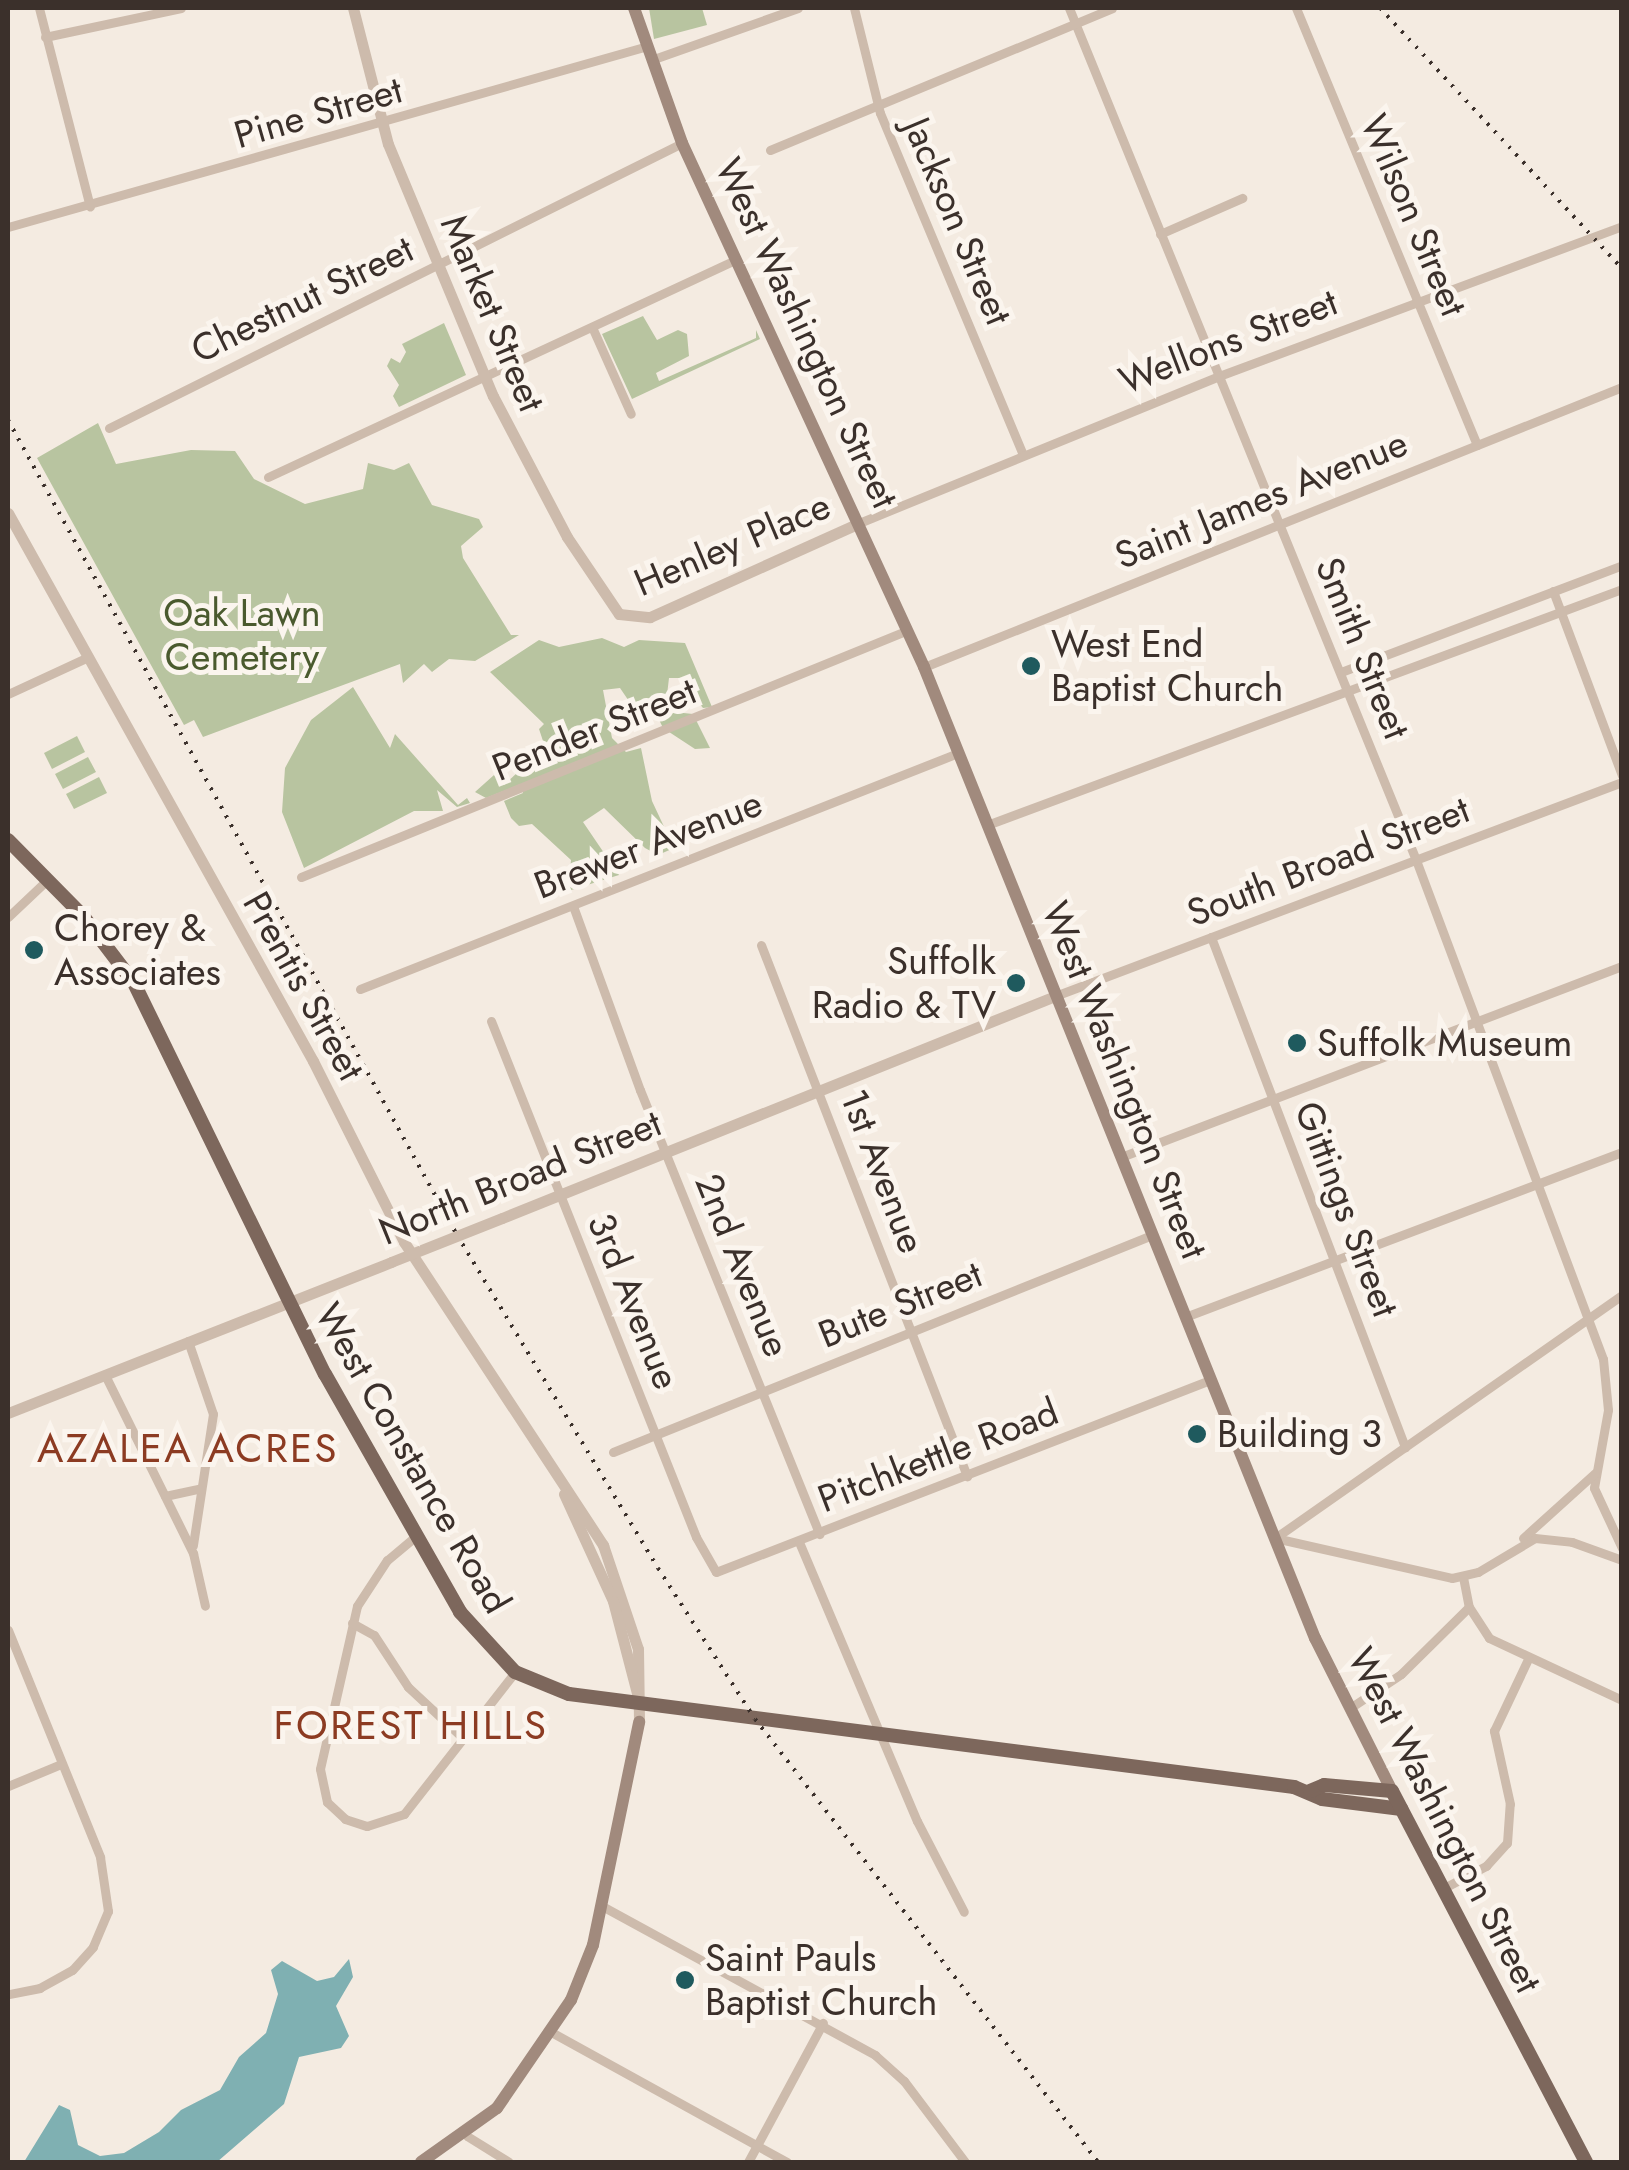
<!DOCTYPE html>
<style>
body{margin:0}
#map{position:relative;width:1629px;height:2170px;overflow:hidden;background:#f4ebe1;font-family:Jost,sans-serif}
div>[style]{position:absolute}
.green>*{inset:0;background:#b8c4a0}
.water>*{inset:0;background:#7fb0b2}
.minor>*{height:9px;margin:-4.5px;padding:0 4.5px;transform-origin:4.5px;border-radius:4.5px;background:#cdbbac}
.tertiary>*{height:11px;margin:-5.5px;padding:0 5.5px;transform-origin:5.5px;border-radius:5.5px;background:#cdbbac}
.secondary>*{height:12px;margin:-6px;padding:0 6px;transform-origin:6px;border-radius:6px;background:#a18a7d}
.primary>*{height:14px;margin:-7px;padding:0 7px;transform-origin:7px;border-radius:7px;background:#7d675c}
.rail>*{height:4px;margin-top:-2px;transform-origin:0;background:repeating-linear-gradient(90deg,#3b302b 0 2.5px,transparent 0 10.5px)}
.tertiary-bridge>*{height:11px;margin:-5.5px;padding:0 5.5px;transform-origin:5.5px;border-radius:5.5px;background:#cdbbac}
.dots>*{width:28px;height:28px;translate:-50% -50%;box-sizing:border-box;border:5px solid #fbf5ee;border-radius:50%}
span{translate:-50% -50%;white-space:nowrap;text-align:center;line-height:1.15;-webkit-text-stroke:10px #fbf5ee;paint-order:stroke}
.street-label{font-size:38px;color:#3b302b}
.park-label{font-size:38px;color:#4a5a2e}
.poi-label{font-size:38px;color:#3b302b}
.left{translate:0 -50%;text-align:left}
.right{translate:-100% -50%;text-align:right}
.neighbourhood-label{font-size:40px;color:#8c3b22;letter-spacing:2.5px}
.frame{position:absolute;inset:0;border:10px solid #3b302b;pointer-events:none}
</style>
<div id="map">
<div class="green">
<div style="clip-path:polygon(649px 8px,702px 8px,707px 25px,654px 39px)"></div>
<div style="clip-path:polygon(643px 316px,657px 340px,678px 330px,687px 334px,689px 356px,656px 373px,659px 381px,756px 338px,756px 330px,760px 339px,632px 399px,602px 334px)"></div>
<div style="clip-path:polygon(444px 323px,466px 375px,399px 407px,393px 396px,399px 385px,387px 366px,391px 358px,400px 363px,406px 352px,402px 344px)"></div>
<div style="clip-path:polygon(98px 423px,116px 464px,191px 450px,235px 451px,254px 479px,305px 504px,363px 489px,368px 463px,394px 470px,409px 463px,432px 505px,479px 519px,483px 527px,461px 546px,463px 558px,511px 635px,519px 635px,475px 661px,449px 659px,432px 672px,424px 664px,403px 683px,400px 664px,203px 737px,194px 720px,184px 725px,37px 458px)"></div>
<div style="clip-path:polygon(602px 638px,624px 647px,639px 640px,685px 643px,712px 707px,703px 708px,679px 678px,669px 678px,667px 695px,674px 712px,693px 714px,710px 748px,695px 749px,663px 728px,653px 707px,637px 713px,620px 688px,603px 690px,612px 738px,626px 752px,641px 748px,652px 801px,674px 848px,658px 855px,645px 848px,604px 808px,583px 822px,619px 875px,568px 891px,571px 860px,532px 824px,519px 826px,511px 818px,504px 801px,523px 793px,521px 784px,486px 798px,475px 792px,494px 775px,504px 785px,545px 747px,539px 729px,544px 724px,490px 672px,539px 640px,559px 647px)"></div>
<div style="clip-path:polygon(353px 687px,390px 748px,395px 734px,458px 805px,467px 798px,470px 803px,457px 807px,437px 790px,443px 811px,414px 811px,304px 868px,282px 812px,285px 768px,311px 720px)"></div>
<div style="clip-path:polygon(77px 736px,85px 752px,52px 769px,44px 753px)"></div>
<div style="clip-path:polygon(88px 757px,96px 772px,63px 789px,55px 774px)"></div>
<div style="clip-path:polygon(99px 777px,107px 793px,74px 809px,66px 794px)"></div>
</div>
<div class="water">
<div style="clip-path:polygon(349px 1959px,353px 1977px,336px 2006px,349px 2036px,341px 2048px,299px 2057px,284px 2104px,217px 2162px,24px 2162px,59px 2105px,70px 2110px,78px 2145px,100px 2156px,124px 2153px,159px 2132px,181px 2110px,220px 2090px,239px 2057px,266px 2033px,278px 1994px,271px 1970px,282px 1961px,317px 1981px,334px 1977px)"></div>
</div>
<div class="minor">
<div style="left:39px;top:8px;width:205px;rotate:75.6deg"></div>
<div style="left:854px;top:8px;width:108px;rotate:76.1deg"></div>
<div style="left:880px;top:113px;width:368px;rotate:67.3deg"></div>
<div style="left:1069px;top:8px;width:920px;rotate:67.84deg"></div>
<div style="left:1416px;top:860px;width:533px;rotate:69.46deg"></div>
<div style="left:1603px;top:1359px;width:51px;rotate:84.4deg"></div>
<div style="left:1608px;top:1410px;width:79px;rotate:100.2deg"></div>
<div style="left:1594px;top:1488px;width:66px;rotate:65deg"></div>
<div style="left:1296px;top:8px;width:473px;rotate:67.5deg"></div>
<div style="left:45px;top:37px;width:139px;rotate:-12deg"></div>
<div style="left:651px;top:60px;width:156px;rotate:-19.5deg"></div>
<div style="left:770px;top:150px;width:370px;rotate:-22.5deg"></div>
<div style="left:8px;top:227px;width:661px;rotate:-15.8deg"></div>
<div style="left:1160px;top:234px;width:90px;rotate:-23.7deg"></div>
<div style="left:592px;top:327px;width:95px;rotate:65.9deg"></div>
<div style="left:109px;top:428px;width:640px;rotate:-26.44deg"></div>
<div style="left:268px;top:477px;width:515px;rotate:-24.92deg"></div>
<div style="left:859px;top:523px;width:389px;rotate:-22.2deg"></div>
<div style="left:1219px;top:376px;width:430px;rotate:-20.4deg"></div>
<div style="left:1553px;top:591px;width:197px;rotate:69.5deg"></div>
<div style="left:924px;top:667px;width:752px;rotate:-21.86deg"></div>
<div style="left:1341px;top:672px;width:301px;rotate:-20.8deg"></div>
<div style="left:8px;top:694px;width:88px;rotate:-24.8deg"></div>
<div style="left:987px;top:825px;width:677px;rotate:-20.39deg"></div>
<div style="left:301px;top:877px;width:655px;rotate:-22.14deg"></div>
<div style="left:573px;top:906px;width:196px;rotate:70deg"></div>
<div style="left:640px;top:1090px;width:479px;rotate:68deg"></div>
<div style="left:8px;top:917px;width:55px;rotate:-43.5deg"></div>
<div style="left:1211px;top:937px;width:546px;rotate:69.17deg"></div>
<div style="left:761px;top:945px;width:570px;rotate:68.8deg"></div>
<div style="left:360px;top:989px;width:643px;rotate:-21.54deg"></div>
<div style="left:1055px;top:996px;width:606px;rotate:-20.68deg"></div>
<div style="left:491px;top:1021px;width:555px;rotate:68.33deg"></div>
<div style="left:696px;top:1537px;width:40px;rotate:60.3deg"></div>
<div style="left:716px;top:1572px;width:530px;rotate:-21.24deg"></div>
<div style="left:1121px;top:1157px;width:536px;rotate:-20.87deg"></div>
<div style="left:1185px;top:1317px;width:467px;rotate:-20.7deg"></div>
<div style="left:188px;top:1341px;width:77px;rotate:71.1deg"></div>
<div style="left:213px;top:1414px;width:133px;rotate:98.7deg"></div>
<div style="left:105px;top:1375px;width:199px;rotate:63.7deg"></div>
<div style="left:193px;top:1553px;width:54px;rotate:77.2deg"></div>
<div style="left:613px;top:1452px;width:581px;rotate:-21.93deg"></div>
<div style="left:165px;top:1496px;width:35px;rotate:-12deg"></div>
<div style="left:416px;top:1536px;width:38px;rotate:140deg"></div>
<div style="left:387px;top:1560px;width:55px;rotate:123.1deg"></div>
<div style="left:357px;top:1606px;width:167px;rotate:102.8deg"></div>
<div style="left:320px;top:1769px;width:34px;rotate:78deg"></div>
<div style="left:327px;top:1802px;width:25px;rotate:43deg"></div>
<div style="left:345px;top:1819px;width:23px;rotate:18deg"></div>
<div style="left:367px;top:1826px;width:39px;rotate:-18deg"></div>
<div style="left:404px;top:1814px;width:180px;rotate:-52deg"></div>
<div style="left:1275px;top:1538px;width:424px;rotate:-35deg"></div>
<div style="left:1275px;top:1538px;width:181px;rotate:12.7deg"></div>
<div style="left:1452px;top:1578px;width:27px;rotate:-13deg"></div>
<div style="left:1478px;top:1572px;width:66px;rotate:-30.8deg"></div>
<div style="left:1535px;top:1538px;width:37px;rotate:6deg"></div>
<div style="left:1572px;top:1542px;width:53px;rotate:19.8deg"></div>
<div style="left:1523px;top:1538px;width:97px;rotate:-42.1deg"></div>
<div style="left:799px;top:1542px;width:303px;rotate:67.1deg"></div>
<div style="left:917px;top:1821px;width:102px;rotate:62.7deg"></div>
<div style="left:1463px;top:1577px;width:31px;rotate:79deg"></div>
<div style="left:1469px;top:1607px;width:37px;rotate:57deg"></div>
<div style="left:1489px;top:1638px;width:147px;rotate:25deg"></div>
<div style="left:352px;top:1623px;width:25px;rotate:29deg"></div>
<div style="left:374px;top:1635px;width:62px;rotate:56.8deg"></div>
<div style="left:408px;top:1687px;width:76px;rotate:42.9deg"></div>
<div style="left:8px;top:1630px;width:245px;rotate:67.9deg"></div>
<div style="left:100px;top:1857px;width:55px;rotate:81.6deg"></div>
<div style="left:108px;top:1911px;width:39px;rotate:113deg"></div>
<div style="left:93px;top:1947px;width:31px;rotate:132deg"></div>
<div style="left:72px;top:1970px;width:37px;rotate:151deg"></div>
<div style="left:40px;top:1988px;width:33px;rotate:169deg"></div>
<div style="left:1350px;top:1708px;width:61px;rotate:-33.7deg"></div>
<div style="left:1401px;top:1674px;width:95px;rotate:-44.6deg"></div>
<div style="left:8px;top:1786px;width:57px;rotate:-22.5deg"></div>
<div style="left:1442px;top:1889px;width:50px;rotate:-27.6deg"></div>
<div style="left:1486px;top:1866px;width:31px;rotate:-48deg"></div>
<div style="left:1507px;top:1843px;width:39px;rotate:-86deg"></div>
<div style="left:1510px;top:1804px;width:75px;rotate:-102.4deg"></div>
<div style="left:1494px;top:1731px;width:80px;rotate:-64.7deg"></div>
<div style="left:602px;top:1906px;width:311px;rotate:28.6deg"></div>
<div style="left:875px;top:2055px;width:39px;rotate:42deg"></div>
<div style="left:904px;top:2081px;width:101px;rotate:53deg"></div>
<div style="left:553px;top:2033px;width:267px;rotate:28.9deg"></div>
<div style="left:467px;top:2136px;width:49px;rotate:31.8deg"></div>
<div style="left:748px;top:2162px;width:158px;rotate:-61.7deg"></div>
</div>
<div class="tertiary">
<div style="left:353px;top:8px;width:140px;rotate:75.6deg"></div>
<div style="left:388px;top:144px;width:273px;rotate:67.4deg"></div>
<div style="left:493px;top:396px;width:159px;rotate:62.3deg"></div>
<div style="left:567px;top:537px;width:93px;rotate:56deg"></div>
<div style="left:619px;top:614px;width:31px;rotate:6deg"></div>
<div style="left:650px;top:617px;width:229px;rotate:-24.2deg"></div>
<div style="left:8px;top:513px;width:627px;rotate:60.9deg"></div>
<div style="left:313px;top:1061px;width:203px;rotate:63.3deg"></div>
<div style="left:404px;top:1242px;width:363px;rotate:56.7deg"></div>
<div style="left:603px;top:1545px;width:110px;rotate:71.4deg"></div>
<div style="left:638px;top:1649px;width:73px;rotate:89.2deg"></div>
<div style="left:502px;top:1218px;width:596px;rotate:-21.87deg"></div>
<div style="left:8px;top:1413px;width:412px;rotate:-21.5deg"></div>
<div style="left:564px;top:1494px;width:118px;rotate:65.4deg"></div>
<div style="left:613px;top:1601px;width:107px;rotate:75.4deg"></div>
</div>
<div class="secondary">
<div style="left:634px;top:8px;width:143px;rotate:70.4deg"></div>
<div style="left:682px;top:143px;width:577px;rotate:65.21deg"></div>
<div style="left:924px;top:667px;width:1047px;rotate:68.07deg"></div>
<div style="left:1315px;top:1638px;width:171px;rotate:63.3deg"></div>
<div style="left:421px;top:2162px;width:93px;rotate:-35.4deg"></div>
<div style="left:497px;top:2108px;width:131px;rotate:-55.6deg"></div>
<div style="left:571px;top:2000px;width:59px;rotate:-68.2deg"></div>
<div style="left:593px;top:1945px;width:228px;rotate:-78.3deg"></div>
</div>
<div class="primary">
<div style="left:8px;top:840px;width:107px;rotate:45.4deg"></div>
<div style="left:83px;top:916px;width:84px;rotate:52.7deg"></div>
<div style="left:134px;top:983px;width:435px;rotate:64deg"></div>
<div style="left:325px;top:1374px;width:274px;rotate:60.4deg"></div>
<div style="left:460px;top:1612px;width:81px;rotate:47.5deg"></div>
<div style="left:515px;top:1672px;width:58px;rotate:22.2deg"></div>
<div style="left:569px;top:1694px;width:731px;rotate:7.31deg"></div>
<div style="left:1294px;top:1787px;width:30px;rotate:23deg"></div>
<div style="left:1322px;top:1799px;width:80px;rotate:7.2deg"></div>
<div style="left:1310px;top:1791px;width:15px;rotate:-23deg"></div>
<div style="left:1324px;top:1785px;width:68px;rotate:5deg"></div>
<div style="left:1392px;top:1791px;width:419px;rotate:62.4deg"></div>
</div>
<div class="rail">
<div style="left:1380px;top:8px;width:355px;rotate:47.1deg"></div>
<div style="left:8px;top:420px;width:930px;rotate:61.15deg"></div>
<div style="left:457px;top:1235px;width:389px;rotate:58.9deg"></div>
<div style="left:658px;top:1568px;width:179px;rotate:57.3deg"></div>
<div style="left:755px;top:1719px;width:560px;rotate:52.25deg"></div>
</div>
<div class="tertiary-bridge">
<div style="left:391px;top:1262px;width:119px;rotate:-21.6deg"></div>
</div>
<div class="dots">
<div style="left:1031px;top:666px;background:#1f5a5e"></div>
<div style="left:34px;top:950px;background:#1f5a5e"></div>
<div style="left:1016px;top:983px;background:#1f5a5e"></div>
<div style="left:1297px;top:1043px;background:#1f5a5e"></div>
<div style="left:1197px;top:1434px;background:#1f5a5e"></div>
<div style="left:685px;top:1980px;background:#1f5a5e"></div>
</div>
<div class="street-label">
<span style="left:318px;top:112px;rotate:-16deg">Pine Street</span>
<span style="left:1414px;top:215px;rotate:67deg">Wilson Street</span>
<span style="left:958px;top:221px;rotate:67deg">Jackson Street</span>
<span style="left:302px;top:299px;rotate:-26deg">Chestnut Street</span>
<span style="left:493px;top:313px;rotate:67deg">Market Street</span>
<span style="left:807px;top:333px;rotate:65deg">West Washington Street</span>
<span style="left:1228px;top:341px;rotate:-21deg">Wellons Street</span>
<span style="left:1261px;top:499px;rotate:-22deg">Saint James Avenue</span>
<span style="left:732px;top:544px;rotate:-23deg">Henley Place</span>
<span style="left:1363px;top:648px;rotate:68deg">Smith Street</span>
<span style="left:594px;top:729px;rotate:-22deg">Pender Street</span>
<span style="left:648px;top:844px;rotate:-21deg">Brewer Avenue</span>
<span style="left:1328px;top:861px;rotate:-21deg">South Broad Street</span>
<span style="left:304px;top:986px;rotate:61deg">Prentis Street</span>
<span style="left:1125px;top:1080px;rotate:68deg">West Washington Street</span>
<span style="left:883px;top:1171px;rotate:69deg">1st Avenue</span>
<span style="left:520px;top:1177px;rotate:-22deg">North Broad Street</span>
<span style="left:1347px;top:1209px;rotate:69deg">Gittings Street</span>
<span style="left:743px;top:1265px;rotate:68deg">2nd Avenue</span>
<span style="left:634px;top:1301px;rotate:68deg">3rd Avenue</span>
<span style="left:900px;top:1304px;rotate:-22deg">Bute Street</span>
<span style="left:938px;top:1455px;rotate:-21deg">Pitchkettle Road</span>
<span style="left:413px;top:1458px;rotate:60deg">West Constance Road</span>
<span style="left:1445px;top:1820px;rotate:63deg">West Washington Street</span>
</div>
<div class="park-label">
<span style="left:242px;top:635px">Oak Lawn<br>Cemetery</span>
</div>
<div class="poi-label">
<span class="left" style="left:1051px;top:666px">West End<br>Baptist Church</span>
<span class="left" style="left:54px;top:950px">Chorey &amp;<br>Associates</span>
<span class="right" style="left:996px;top:983px">Suffolk<br>Radio &amp; TV</span>
<span class="left" style="left:1317px;top:1043px">Suffolk Museum</span>
<span class="left" style="left:1217px;top:1434px">Building 3</span>
<span class="left" style="left:705px;top:1980px">Saint Pauls<br>Baptist Church</span>
</div>
<div class="neighbourhood-label">
<span style="left:188px;top:1448px">AZALEA ACRES</span>
<span style="left:411px;top:1725px">FOREST HILLS</span>
</div>
<div class="frame"></div>
</div>
